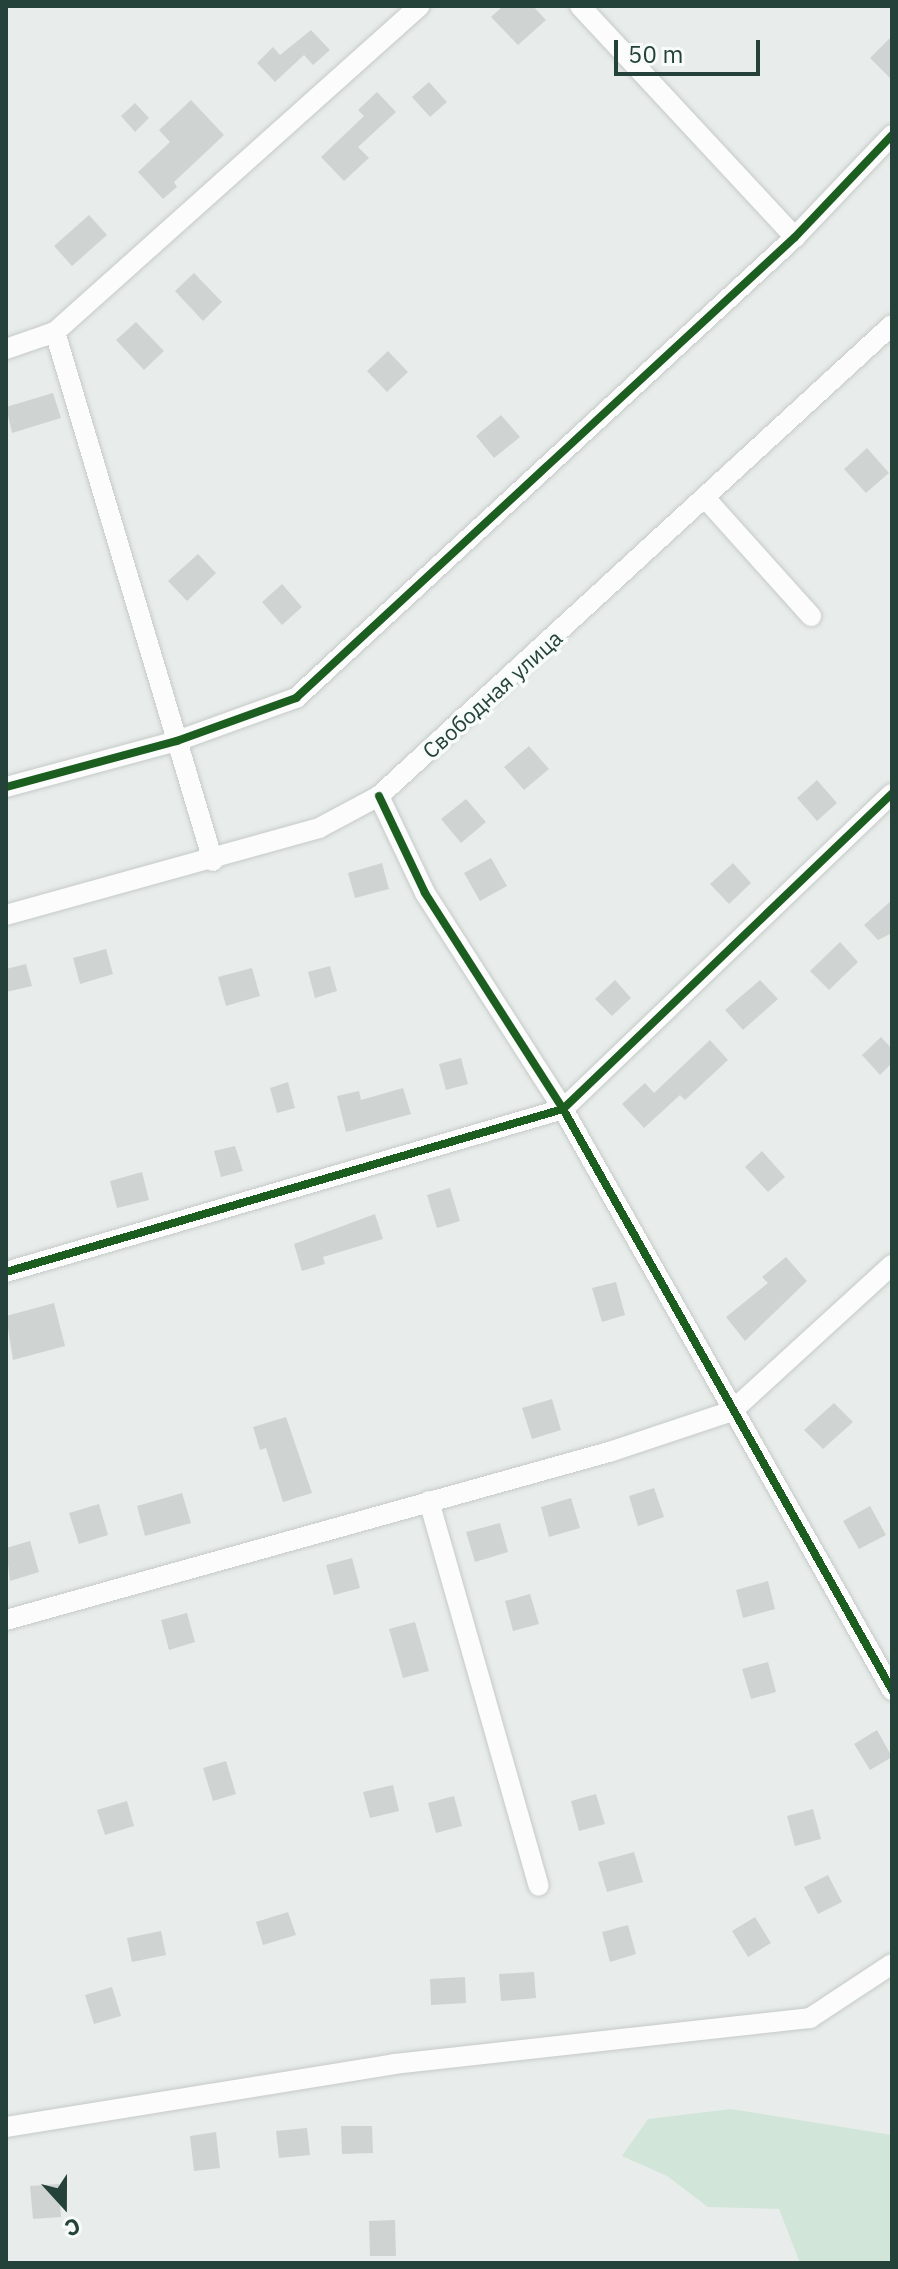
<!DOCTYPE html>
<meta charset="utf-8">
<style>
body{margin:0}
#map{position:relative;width:898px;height:2269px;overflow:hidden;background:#e8edeb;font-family:"IBM Plex Sans",sans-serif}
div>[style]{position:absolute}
.green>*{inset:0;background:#d1e6d8}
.building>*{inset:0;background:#cfd4d2}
.roads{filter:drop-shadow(0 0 2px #c5cac8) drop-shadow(0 0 2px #c5cac8)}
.street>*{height:20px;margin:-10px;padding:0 10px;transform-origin:10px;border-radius:10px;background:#fcfcfc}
.cycleway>*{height:8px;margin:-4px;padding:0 4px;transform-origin:4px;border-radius:4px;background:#1b5e20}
span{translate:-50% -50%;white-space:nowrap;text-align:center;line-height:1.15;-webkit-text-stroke:7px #f7fbf9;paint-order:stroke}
.street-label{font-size:22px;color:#24423a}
.frame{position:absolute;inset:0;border:8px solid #24423a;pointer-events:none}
.north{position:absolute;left:24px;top:2165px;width:80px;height:80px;-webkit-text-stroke:6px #f7fbf9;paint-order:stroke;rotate:159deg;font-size:22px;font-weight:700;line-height:32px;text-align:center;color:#24423a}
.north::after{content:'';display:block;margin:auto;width:28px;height:36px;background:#24423a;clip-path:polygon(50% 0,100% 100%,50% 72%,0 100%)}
.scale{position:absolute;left:614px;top:40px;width:146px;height:36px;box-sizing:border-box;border:4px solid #24423a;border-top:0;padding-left:10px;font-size:24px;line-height:28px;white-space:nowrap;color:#24423a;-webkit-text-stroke:6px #f7fbf9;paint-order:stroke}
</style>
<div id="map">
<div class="green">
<div style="clip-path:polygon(731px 2109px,892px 2135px,892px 2263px,800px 2263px,779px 2209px,708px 2207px,667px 2176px,622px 2156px,648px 2119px)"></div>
</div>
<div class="building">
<div style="clip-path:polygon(503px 6px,533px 6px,546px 20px,518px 45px,491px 17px)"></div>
<div style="clip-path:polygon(311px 30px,330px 50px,313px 65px,304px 55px,275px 82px,257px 63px,273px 47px,280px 55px)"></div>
<div style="clip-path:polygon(892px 36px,892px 80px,870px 58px)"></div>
<div style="clip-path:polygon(429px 82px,447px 102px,430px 117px,412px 97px)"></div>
<div style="clip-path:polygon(377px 92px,396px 112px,358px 147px,369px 158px,344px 181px,321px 157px,364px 116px,358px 110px)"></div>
<div style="clip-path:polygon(191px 100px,224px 135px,174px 182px,177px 187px,163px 199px,138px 172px,170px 142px,159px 130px)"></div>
<div style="clip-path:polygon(135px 103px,149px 118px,135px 132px,121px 116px)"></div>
<div style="clip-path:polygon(89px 215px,107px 235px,72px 266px,54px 246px)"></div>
<div style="clip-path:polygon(194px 273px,222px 302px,203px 321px,175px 291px)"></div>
<div style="clip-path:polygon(136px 322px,164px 351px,144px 370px,116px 340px)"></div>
<div style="clip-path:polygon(388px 351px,408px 372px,387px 392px,367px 371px)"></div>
<div style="clip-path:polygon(53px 393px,61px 418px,12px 433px,6px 407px)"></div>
<div style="clip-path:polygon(501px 415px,520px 437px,494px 458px,476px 436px)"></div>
<div style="clip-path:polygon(867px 448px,889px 473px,866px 493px,844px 469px)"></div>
<div style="clip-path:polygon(198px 554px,216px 573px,187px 601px,168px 581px)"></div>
<div style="clip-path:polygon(282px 584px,302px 607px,282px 625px,262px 602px)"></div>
<div style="clip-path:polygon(529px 746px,549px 769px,524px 790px,504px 767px)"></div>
<div style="clip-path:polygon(817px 780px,837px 803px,817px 821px,797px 798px)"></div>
<div style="clip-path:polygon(466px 799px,486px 822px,461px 843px,441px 819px)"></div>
<div style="clip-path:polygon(491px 858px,507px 886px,480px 901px,464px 873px)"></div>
<div style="clip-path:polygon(382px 863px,389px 889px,355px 898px,348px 873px)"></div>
<div style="clip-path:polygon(733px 863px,751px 883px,729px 904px,710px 884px)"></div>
<div style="clip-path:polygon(892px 900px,892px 933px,878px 940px,864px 925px)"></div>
<div style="clip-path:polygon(840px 942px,858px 962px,829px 990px,810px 971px)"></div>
<div style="clip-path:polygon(106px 949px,113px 974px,80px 984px,73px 958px)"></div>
<div style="clip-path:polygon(26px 964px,32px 986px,6px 992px,6px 969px)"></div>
<div style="clip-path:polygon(330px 966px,337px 991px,315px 998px,308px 972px)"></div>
<div style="clip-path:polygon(252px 968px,260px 996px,226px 1006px,218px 977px)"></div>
<div style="clip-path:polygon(615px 980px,631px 998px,612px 1016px,595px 999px)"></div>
<div style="clip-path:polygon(760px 980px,778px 999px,743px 1030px,725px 1010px)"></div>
<div style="clip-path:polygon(881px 1037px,892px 1049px,892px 1063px,880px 1075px,862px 1055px)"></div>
<div style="clip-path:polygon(710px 1040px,728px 1060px,685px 1100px,680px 1095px,644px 1128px,622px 1104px,645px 1083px,654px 1093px)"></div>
<div style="clip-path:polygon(461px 1058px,468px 1084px,446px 1090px,439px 1064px)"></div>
<div style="clip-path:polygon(288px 1082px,295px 1108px,277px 1113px,270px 1088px)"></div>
<div style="clip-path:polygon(403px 1088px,411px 1114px,346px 1132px,337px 1096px,359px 1091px,361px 1100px)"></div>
<div style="clip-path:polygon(235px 1146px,243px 1171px,221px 1177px,214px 1151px)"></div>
<div style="clip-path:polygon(762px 1151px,785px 1177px,768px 1192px,745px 1167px)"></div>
<div style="clip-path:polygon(142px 1172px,149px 1200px,117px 1208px,110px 1181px)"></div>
<div style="clip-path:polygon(450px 1188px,460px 1221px,437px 1228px,427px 1195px)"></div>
<div style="clip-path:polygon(375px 1214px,383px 1239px,323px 1257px,325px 1264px,302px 1271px,294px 1244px)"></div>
<div style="clip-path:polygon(786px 1257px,807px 1281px,745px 1341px,726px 1317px,768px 1283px,762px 1277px)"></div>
<div style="clip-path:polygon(616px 1282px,625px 1315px,602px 1322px,592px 1288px)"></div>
<div style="clip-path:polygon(54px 1303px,65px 1346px,13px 1360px,6px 1316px)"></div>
<div style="clip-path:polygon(552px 1399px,561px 1430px,532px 1439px,522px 1408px)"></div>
<div style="clip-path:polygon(834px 1403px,853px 1422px,823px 1449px,804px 1430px)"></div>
<div style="clip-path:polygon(286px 1417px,312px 1493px,283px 1502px,266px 1448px,260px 1450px,253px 1427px)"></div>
<div style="clip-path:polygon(654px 1488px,664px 1517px,638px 1526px,629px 1496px)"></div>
<div style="clip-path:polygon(182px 1493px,191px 1523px,145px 1536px,137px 1506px)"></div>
<div style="clip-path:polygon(571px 1498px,580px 1528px,549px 1537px,541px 1507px)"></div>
<div style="clip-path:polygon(99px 1504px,108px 1535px,79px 1544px,69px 1513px)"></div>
<div style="clip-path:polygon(870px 1506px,886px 1535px,859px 1549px,843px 1521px)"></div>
<div style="clip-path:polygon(500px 1523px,508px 1552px,475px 1562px,466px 1532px)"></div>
<div style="clip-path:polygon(30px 1541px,39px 1572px,10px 1581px,6px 1548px)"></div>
<div style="clip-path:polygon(352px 1558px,360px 1588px,334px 1595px,326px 1565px)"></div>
<div style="clip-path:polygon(768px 1581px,775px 1609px,743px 1618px,736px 1590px)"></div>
<div style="clip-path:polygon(530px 1594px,539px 1624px,513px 1631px,505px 1601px)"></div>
<div style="clip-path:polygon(187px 1613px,195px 1642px,169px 1650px,161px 1620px)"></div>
<div style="clip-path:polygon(415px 1622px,429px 1671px,403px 1678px,389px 1629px)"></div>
<div style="clip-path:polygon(768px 1662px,776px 1692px,751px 1699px,742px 1669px)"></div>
<div style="clip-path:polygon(877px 1730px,892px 1757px,870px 1770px,854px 1744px)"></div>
<div style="clip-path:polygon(226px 1761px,236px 1794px,213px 1801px,203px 1768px)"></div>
<div style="clip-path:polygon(393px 1785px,399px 1811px,370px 1818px,363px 1792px)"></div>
<div style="clip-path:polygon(596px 1794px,605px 1824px,579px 1831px,571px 1801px)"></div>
<div style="clip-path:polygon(454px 1796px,462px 1826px,436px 1833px,428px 1803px)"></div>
<div style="clip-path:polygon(127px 1801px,134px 1826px,105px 1835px,97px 1810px)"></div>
<div style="clip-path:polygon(813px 1809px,821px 1839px,795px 1846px,787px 1816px)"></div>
<div style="clip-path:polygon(634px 1852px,643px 1882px,607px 1892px,598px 1862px)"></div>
<div style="clip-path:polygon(828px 1875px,842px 1902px,818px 1914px,804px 1887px)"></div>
<div style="clip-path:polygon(288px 1912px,296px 1935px,263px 1945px,256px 1922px)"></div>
<div style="clip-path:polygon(755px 1917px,771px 1943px,748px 1957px,732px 1931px)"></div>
<div style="clip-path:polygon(628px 1925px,636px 1954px,610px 1962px,602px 1932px)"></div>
<div style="clip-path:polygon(161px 1931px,166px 1955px,132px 1962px,127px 1938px)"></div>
<div style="clip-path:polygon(534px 1972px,536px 1998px,501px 2001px,499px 1974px)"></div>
<div style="clip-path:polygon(465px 1977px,466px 2003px,431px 2005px,430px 1979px)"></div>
<div style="clip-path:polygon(112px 1987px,121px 2016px,94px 2024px,85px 1995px)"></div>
<div style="clip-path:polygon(341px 2126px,372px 2126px,373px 2153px,342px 2154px)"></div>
<div style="clip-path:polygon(307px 2128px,310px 2155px,279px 2158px,276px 2131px)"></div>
<div style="clip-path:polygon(216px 2132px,220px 2168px,194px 2171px,190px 2136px)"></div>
<div style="clip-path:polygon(59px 2184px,61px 2217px,33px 2219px,30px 2186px)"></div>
<div style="clip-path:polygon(395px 2220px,396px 2256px,370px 2256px,369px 2221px)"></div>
</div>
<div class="roads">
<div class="street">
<div style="left:580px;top:6px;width:316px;rotate:47.1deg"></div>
<div style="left:44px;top:336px;width:12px;rotate:-20deg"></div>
<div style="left:55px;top:332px;width:489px;rotate:-41.8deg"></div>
<div style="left:6px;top:349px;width:52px;rotate:-19.1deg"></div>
<div style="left:55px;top:332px;width:552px;rotate:73.37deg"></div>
<div style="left:707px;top:500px;width:156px;rotate:48.1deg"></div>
<div style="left:6px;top:787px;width:177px;rotate:-15.1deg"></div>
<div style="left:177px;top:741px;width:127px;rotate:-19.9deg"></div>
<div style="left:296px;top:698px;width:679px;rotate:-42.73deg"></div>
<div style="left:795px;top:237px;width:141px;rotate:-46.4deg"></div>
<div style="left:379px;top:796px;width:107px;rotate:64.6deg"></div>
<div style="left:425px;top:893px;width:256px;rotate:57.4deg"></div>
<div style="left:563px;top:1109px;width:668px;rotate:60.48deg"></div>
<div style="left:6px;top:915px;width:325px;rotate:-15.5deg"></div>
<div style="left:319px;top:828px;width:68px;rotate:-28.1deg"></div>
<div style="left:379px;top:796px;width:696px;rotate:-42.56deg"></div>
<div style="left:6px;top:1272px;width:580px;rotate:-16.31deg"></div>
<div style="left:563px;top:1109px;width:455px;rotate:-43.8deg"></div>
<div style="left:429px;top:1501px;width:400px;rotate:74.1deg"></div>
<div style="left:6px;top:1620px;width:626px;rotate:-15.57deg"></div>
<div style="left:609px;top:1452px;width:130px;rotate:-18.4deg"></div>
<div style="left:732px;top:1411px;width:217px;rotate:-42.4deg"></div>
<div style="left:6px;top:2127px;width:393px;rotate:-9.2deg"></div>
<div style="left:394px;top:2064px;width:419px;rotate:-6.3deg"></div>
<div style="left:810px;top:2018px;width:98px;rotate:-33.4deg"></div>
</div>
</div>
<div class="cycleway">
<div style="left:6px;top:787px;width:177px;rotate:-15.1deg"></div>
<div style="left:177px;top:741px;width:127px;rotate:-19.9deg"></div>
<div style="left:296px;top:698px;width:679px;rotate:-42.73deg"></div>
<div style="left:795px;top:237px;width:141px;rotate:-46.4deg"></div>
<div style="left:379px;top:796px;width:107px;rotate:64.6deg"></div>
<div style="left:425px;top:893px;width:256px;rotate:57.4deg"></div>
<div style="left:563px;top:1109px;width:668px;rotate:60.48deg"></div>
<div style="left:6px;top:1272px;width:580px;rotate:-16.31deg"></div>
<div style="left:563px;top:1109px;width:455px;rotate:-43.8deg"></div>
</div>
<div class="street-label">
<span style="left:492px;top:694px;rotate:-42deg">Свободная улица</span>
</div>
<div class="frame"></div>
<div class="north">С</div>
<div class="scale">50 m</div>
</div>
